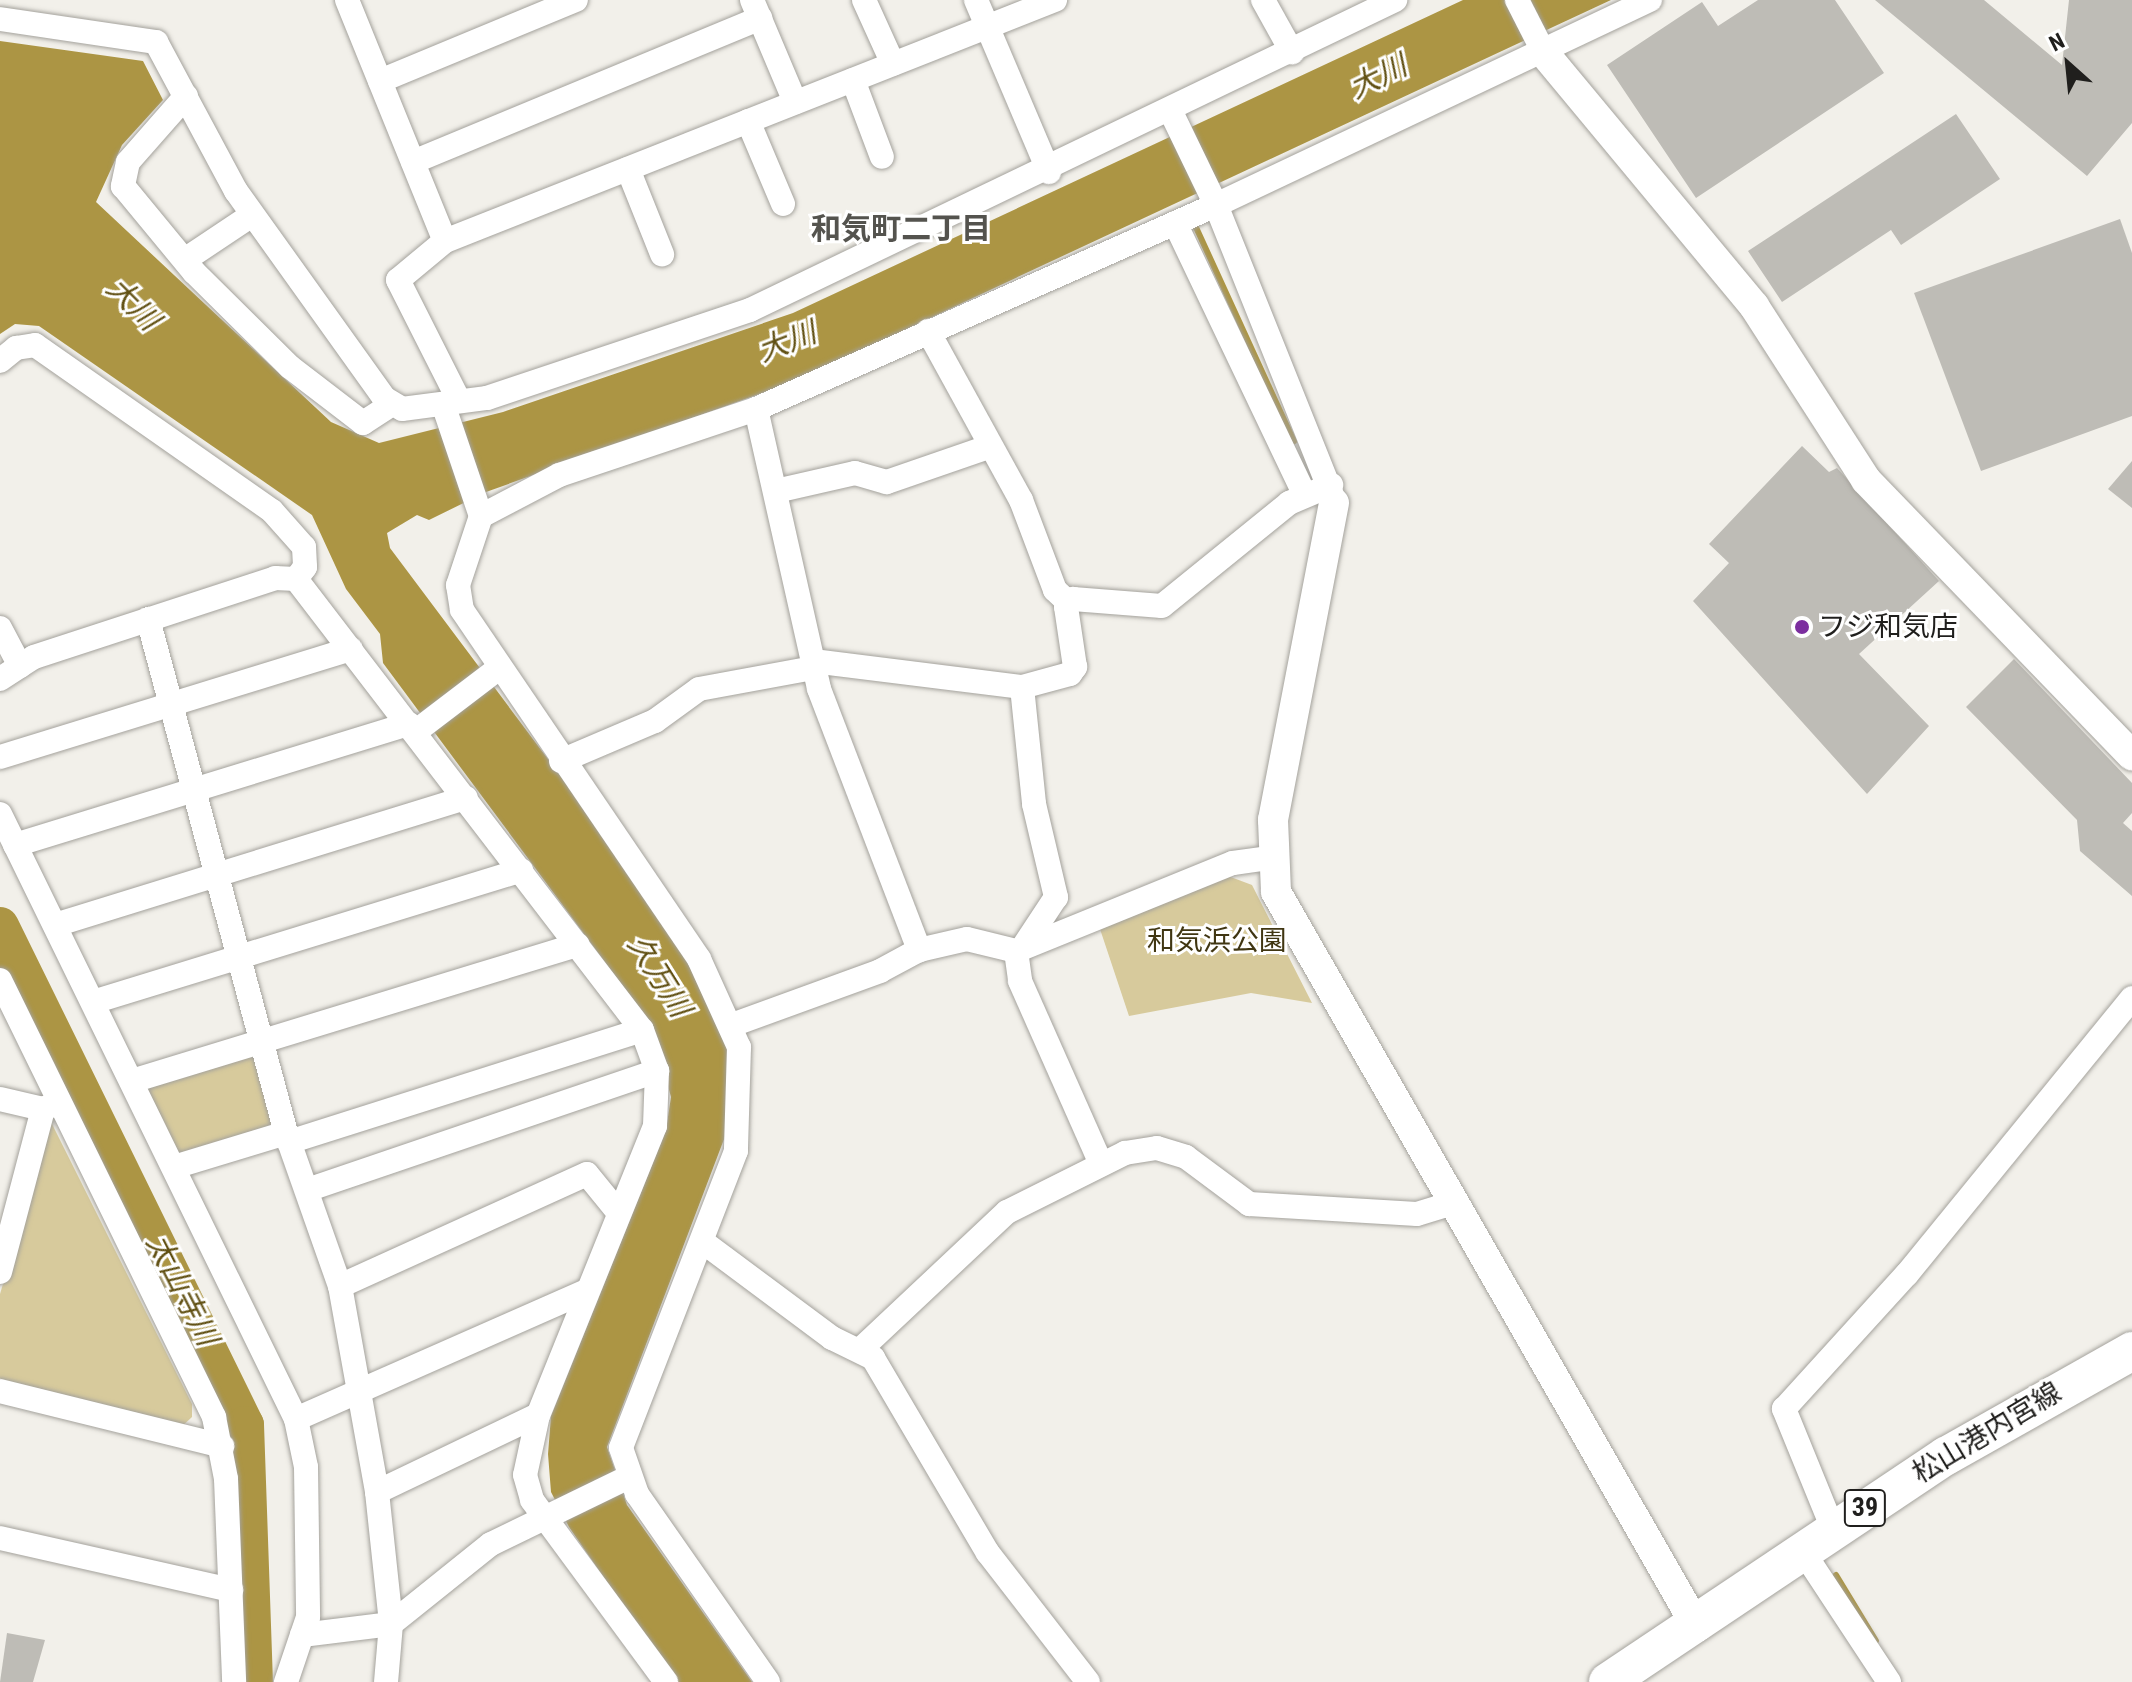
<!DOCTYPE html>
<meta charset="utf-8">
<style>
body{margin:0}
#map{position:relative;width:2132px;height:1682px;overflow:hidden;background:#f2f0ea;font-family:"Roboto Condensed","Noto Sans JP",sans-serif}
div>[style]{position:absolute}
.green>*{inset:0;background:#d7ca9c}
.water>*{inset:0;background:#ac9544}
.stream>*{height:6px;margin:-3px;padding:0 3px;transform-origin:3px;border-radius:3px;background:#ac9544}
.river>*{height:38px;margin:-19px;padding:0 19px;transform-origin:19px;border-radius:19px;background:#ac9544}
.building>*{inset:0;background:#bebcb6}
.roads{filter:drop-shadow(0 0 2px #a4a29c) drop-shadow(0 0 2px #a4a29c)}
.minor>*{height:24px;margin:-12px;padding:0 12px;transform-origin:12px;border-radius:12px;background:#fff}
.tertiary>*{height:30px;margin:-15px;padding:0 15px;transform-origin:15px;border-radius:15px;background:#fff}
.primary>*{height:38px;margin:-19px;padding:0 19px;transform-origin:19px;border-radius:19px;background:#fff}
.dots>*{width:22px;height:22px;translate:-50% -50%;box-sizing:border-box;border:4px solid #fff;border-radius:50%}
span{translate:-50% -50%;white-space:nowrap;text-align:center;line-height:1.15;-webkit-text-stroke:6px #fff;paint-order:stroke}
.shield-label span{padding:2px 6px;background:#fff;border:2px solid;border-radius:6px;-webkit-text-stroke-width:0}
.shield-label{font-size:26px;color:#201f1d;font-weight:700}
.poi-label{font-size:28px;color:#201f1d}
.left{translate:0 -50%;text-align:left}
.park-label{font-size:28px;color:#403612}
.street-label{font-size:28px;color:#201f1d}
.water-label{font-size:30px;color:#615013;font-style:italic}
.neighbourhood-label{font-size:30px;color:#54534e;font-weight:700}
.north{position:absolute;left:2028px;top:24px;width:80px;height:80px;-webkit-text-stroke:6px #fff;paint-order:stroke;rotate:333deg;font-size:22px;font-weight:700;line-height:32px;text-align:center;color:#201f1d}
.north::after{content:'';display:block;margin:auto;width:28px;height:36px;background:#201f1d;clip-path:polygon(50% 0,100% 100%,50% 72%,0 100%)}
</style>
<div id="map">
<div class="green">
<div style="clip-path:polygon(1228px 876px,1252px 885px,1312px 1003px,1251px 993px,1129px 1016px,1099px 926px)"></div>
<div style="clip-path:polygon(254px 1051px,276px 1127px,176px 1155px,144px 1086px)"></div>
<div style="clip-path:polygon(51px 1122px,192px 1404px,192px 1417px,177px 1431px,0 1387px,0 1294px)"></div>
</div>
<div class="water">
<div style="clip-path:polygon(1463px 0,1611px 0,795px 381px,486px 492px,429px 520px,417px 515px,387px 533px,390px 548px,610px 842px,706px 990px,727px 1040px,732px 1083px,726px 1134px,607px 1447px,627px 1505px,752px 1682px,676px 1682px,569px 1527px,551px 1492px,548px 1454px,551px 1416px,666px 1130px,671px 1097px,651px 1024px,383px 663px,380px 634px,346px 589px,312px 515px,39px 326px,15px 324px,0 334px,0 41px,143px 61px,163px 100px,122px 145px,96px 202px,331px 422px,379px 443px,503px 412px,793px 313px)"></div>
</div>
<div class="stream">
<div style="left:1194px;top:223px;width:240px;rotate:65.4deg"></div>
<div style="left:1836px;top:1575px;width:77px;rotate:58.8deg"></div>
</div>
<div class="river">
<div style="left:0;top:926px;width:556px;rotate:63.85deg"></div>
<div style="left:245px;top:1425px;width:257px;rotate:88deg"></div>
</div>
<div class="building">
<div style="clip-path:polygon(1758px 0,1835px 0,1884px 73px,1696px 198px,1607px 65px,1702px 2px,1718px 26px)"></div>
<div style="clip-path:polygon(1875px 0,1984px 0,2062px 65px,2069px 0,2132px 0,2132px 123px,2087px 176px)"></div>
<div style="clip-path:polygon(1956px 114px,2000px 179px,1901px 245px,1891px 230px,1782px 302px,1748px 251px)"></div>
<div style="clip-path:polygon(2120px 219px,2132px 253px,2132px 416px,1981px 471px,1914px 293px)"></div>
<div style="clip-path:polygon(1802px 446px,1829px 472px,1837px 468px,1939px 581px,1859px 654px,1929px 726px,1867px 794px,1693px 601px,1729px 563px,1709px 544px)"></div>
<div style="clip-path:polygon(2132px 461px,2132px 508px,2108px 489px)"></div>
<div style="clip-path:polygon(2014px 659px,2132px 783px,2132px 813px,2123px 823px,2132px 831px,2132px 896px,2080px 851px,2077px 820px,1966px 707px)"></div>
<div style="clip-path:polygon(7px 1633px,45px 1640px,33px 1682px,0 1682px)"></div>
</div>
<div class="roads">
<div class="minor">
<div style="left:347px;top:0;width:260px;rotate:67.9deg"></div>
<div style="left:445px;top:241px;width:61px;rotate:140.3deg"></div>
<div style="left:398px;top:280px;width:133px;rotate:63.2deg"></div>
<div style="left:752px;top:0;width:111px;rotate:67.1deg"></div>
<div style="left:864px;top:0;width:70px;rotate:65.6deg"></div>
<div style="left:976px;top:0;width:187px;rotate:67deg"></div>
<div style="left:1263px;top:0;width:60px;rotate:60.9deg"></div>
<div style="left:1517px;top:0;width:59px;rotate:63deg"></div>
<div style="left:0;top:19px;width:158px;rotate:8.4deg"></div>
<div style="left:156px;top:42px;width:169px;rotate:61.8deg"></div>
<div style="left:236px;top:191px;width:254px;rotate:54.4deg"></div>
<div style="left:384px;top:398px;width:21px;rotate:31deg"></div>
<div style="left:402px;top:409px;width:86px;rotate:-7.4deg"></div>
<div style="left:487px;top:398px;width:277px;rotate:-18.5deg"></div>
<div style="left:750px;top:310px;width:716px;rotate:-25.67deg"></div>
<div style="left:853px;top:80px;width:82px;rotate:69.4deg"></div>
<div style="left:380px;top:81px;width:212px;rotate:-22.5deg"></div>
<div style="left:186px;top:96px;width:88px;rotate:131.3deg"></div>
<div style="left:128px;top:162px;width:25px;rotate:102deg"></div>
<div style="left:123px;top:186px;width:112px;rotate:50.5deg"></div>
<div style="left:194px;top:272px;width:135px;rotate:44.7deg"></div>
<div style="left:290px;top:367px;width:92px;rotate:37.5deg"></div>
<div style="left:363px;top:423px;width:33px;rotate:-33deg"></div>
<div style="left:1171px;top:112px;width:103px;rotate:64.2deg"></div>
<div style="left:1216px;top:205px;width:318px;rotate:68.2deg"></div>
<div style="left:748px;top:121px;width:90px;rotate:67.1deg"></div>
<div style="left:413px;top:162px;width:376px;rotate:-22.5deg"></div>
<div style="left:628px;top:169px;width:92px;rotate:68.2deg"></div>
<div style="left:1175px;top:223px;width:299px;rotate:64.5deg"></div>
<div style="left:445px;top:241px;width:656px;rotate:-21.56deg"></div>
<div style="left:192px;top:255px;width:72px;rotate:-33.7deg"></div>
<div style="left:928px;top:331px;width:193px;rotate:61.2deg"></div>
<div style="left:1021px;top:500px;width:96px;rotate:69.3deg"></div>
<div style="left:1055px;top:590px;width:19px;rotate:43deg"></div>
<div style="left:0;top:361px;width:21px;rotate:-39deg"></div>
<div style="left:16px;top:348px;width:19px;rotate:-9deg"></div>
<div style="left:35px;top:345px;width:289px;rotate:35deg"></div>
<div style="left:272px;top:511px;width:48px;rotate:48.4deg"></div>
<div style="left:304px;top:547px;width:20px;rotate:87deg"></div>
<div style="left:305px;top:567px;width:15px;rotate:127deg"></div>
<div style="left:444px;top:407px;width:115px;rotate:71.3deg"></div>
<div style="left:481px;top:516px;width:73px;rotate:108.4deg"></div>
<div style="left:458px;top:585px;width:25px;rotate:81deg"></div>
<div style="left:462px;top:610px;width:422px;rotate:55.8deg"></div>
<div style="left:699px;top:959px;width:97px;rotate:65.6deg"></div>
<div style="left:739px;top:1047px;width:104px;rotate:91.7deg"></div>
<div style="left:736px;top:1151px;width:318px;rotate:111.2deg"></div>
<div style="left:621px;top:1448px;width:49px;rotate:70.8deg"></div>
<div style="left:637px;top:1494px;width:229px;rotate:55.1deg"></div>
<div style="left:756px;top:409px;width:287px;rotate:77.3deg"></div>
<div style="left:819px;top:689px;width:280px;rotate:69deg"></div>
<div style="left:776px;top:491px;width:81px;rotate:-12.8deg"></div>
<div style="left:855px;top:473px;width:33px;rotate:16deg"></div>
<div style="left:887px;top:482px;width:107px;rotate:-19.1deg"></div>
<div style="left:481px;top:516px;width:88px;rotate:-27.7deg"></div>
<div style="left:559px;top:475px;width:208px;rotate:-18.5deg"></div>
<div style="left:756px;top:409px;width:503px;rotate:-23.92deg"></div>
<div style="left:1216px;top:205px;width:480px;rotate:-25.3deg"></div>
<div style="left:148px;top:619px;width:532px;rotate:74.97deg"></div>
<div style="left:286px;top:1133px;width:162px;rotate:70.6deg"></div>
<div style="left:340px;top:1286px;width:209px;rotate:79.8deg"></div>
<div style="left:377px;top:1492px;width:133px;rotate:83.9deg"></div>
<div style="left:391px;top:1624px;width:58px;rotate:94.9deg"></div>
<div style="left:0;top:628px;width:43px;rotate:62.2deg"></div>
<div style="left:813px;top:661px;width:211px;rotate:7.1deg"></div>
<div style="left:1022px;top:687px;width:50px;rotate:-15.2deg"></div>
<div style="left:1070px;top:674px;width:9px;rotate:-54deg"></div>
<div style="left:1075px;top:667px;width:61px;rotate:-98.5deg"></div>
<div style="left:1066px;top:607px;width:11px;rotate:-49deg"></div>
<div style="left:1073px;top:599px;width:89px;rotate:4.5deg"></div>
<div style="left:1162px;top:606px;width:164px;rotate:-39deg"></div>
<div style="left:1289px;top:503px;width:46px;rotate:-23.2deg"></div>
<div style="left:0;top:679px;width:40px;rotate:-32.9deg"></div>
<div style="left:34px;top:657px;width:254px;rotate:-18.1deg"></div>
<div style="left:275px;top:578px;width:21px;rotate:3deg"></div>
<div style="left:296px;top:579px;width:568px;rotate:52.51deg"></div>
<div style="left:642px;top:1030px;width:44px;rotate:69.9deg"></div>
<div style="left:657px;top:1071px;width:55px;rotate:92.1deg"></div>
<div style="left:655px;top:1126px;width:312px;rotate:112deg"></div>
<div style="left:538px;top:1415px;width:61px;rotate:102.2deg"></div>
<div style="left:525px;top:1475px;width:26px;rotate:74deg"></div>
<div style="left:532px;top:1500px;width:226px;rotate:53.6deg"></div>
<div style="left:1022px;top:687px;width:118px;rotate:84.1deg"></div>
<div style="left:1034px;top:804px;width:96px;rotate:76.7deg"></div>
<div style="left:1056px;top:897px;width:56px;rotate:123.4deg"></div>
<div style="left:415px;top:732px;width:106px;rotate:-37.3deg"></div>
<div style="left:0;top:757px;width:367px;rotate:-17.1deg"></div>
<div style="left:561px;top:761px;width:102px;rotate:-23.1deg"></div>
<div style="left:655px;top:721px;width:54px;rotate:-36deg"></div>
<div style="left:699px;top:689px;width:116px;rotate:-10.4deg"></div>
<div style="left:0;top:814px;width:674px;rotate:63.93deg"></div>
<div style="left:296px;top:1419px;width:49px;rotate:78.2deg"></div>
<div style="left:306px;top:1467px;width:150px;rotate:89.2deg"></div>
<div style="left:308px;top:1617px;width:69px;rotate:108.7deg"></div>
<div style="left:15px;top:845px;width:412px;rotate:-17.1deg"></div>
<div style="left:55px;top:925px;width:430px;rotate:-17.2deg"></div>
<div style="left:1016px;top:951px;width:30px;rotate:82deg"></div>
<div style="left:1020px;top:981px;width:200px;rotate:66.1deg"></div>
<div style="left:0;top:980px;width:487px;rotate:63.9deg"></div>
<div style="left:214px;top:1417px;width:63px;rotate:79deg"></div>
<div style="left:226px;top:1479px;width:203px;rotate:87.7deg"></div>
<div style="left:93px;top:1002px;width:448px;rotate:-17.1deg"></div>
<div style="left:732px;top:1025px;width:158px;rotate:-20deg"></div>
<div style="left:880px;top:971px;width:44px;rotate:-28.3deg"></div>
<div style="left:919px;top:950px;width:49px;rotate:-12.9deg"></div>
<div style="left:967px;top:939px;width:50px;rotate:13.8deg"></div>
<div style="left:1016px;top:951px;width:234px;rotate:-22.1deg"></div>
<div style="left:1233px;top:863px;width:37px;rotate:-8deg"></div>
<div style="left:132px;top:1081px;width:466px;rotate:-17deg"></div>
<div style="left:0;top:1099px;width:44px;rotate:13.1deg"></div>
<div style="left:43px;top:1109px;width:15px;rotate:-23deg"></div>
<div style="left:289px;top:1142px;width:370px;rotate:-17.6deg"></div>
<div style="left:174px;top:1167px;width:117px;rotate:-16.9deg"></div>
<div style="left:307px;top:1190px;width:370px;rotate:-18.8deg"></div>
<div style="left:703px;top:1242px;width:161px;rotate:36.7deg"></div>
<div style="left:832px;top:1338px;width:46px;rotate:26deg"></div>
<div style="left:873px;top:1358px;width:226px;rotate:59.5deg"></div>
<div style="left:988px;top:1553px;width:163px;rotate:52.2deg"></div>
<div style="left:0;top:1272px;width:169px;rotate:-75.2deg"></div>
<div style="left:340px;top:1286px;width:271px;rotate:-24.4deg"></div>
<div style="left:587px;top:1174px;width:49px;rotate:50.8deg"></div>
<div style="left:861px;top:1349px;width:200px;rotate:-43.2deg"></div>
<div style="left:1007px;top:1212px;width:132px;rotate:-26.6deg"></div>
<div style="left:1125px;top:1153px;width:32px;rotate:-9deg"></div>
<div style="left:1157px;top:1148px;width:30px;rotate:17deg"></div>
<div style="left:1186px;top:1157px;width:79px;rotate:36.7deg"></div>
<div style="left:1249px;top:1204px;width:168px;rotate:3.4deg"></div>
<div style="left:1417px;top:1214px;width:34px;rotate:-17deg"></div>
<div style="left:0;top:1391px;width:229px;rotate:13.9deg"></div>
<div style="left:296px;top:1419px;width:315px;rotate:-23.8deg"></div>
<div style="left:377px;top:1492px;width:178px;rotate:-25.6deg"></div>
<div style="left:1833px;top:1529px;width:130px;rotate:-112.2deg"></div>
<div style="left:1784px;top:1409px;width:183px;rotate:-47.7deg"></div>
<div style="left:1907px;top:1274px;width:356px;rotate:-50.8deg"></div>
<div style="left:0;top:1538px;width:237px;rotate:12.7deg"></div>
<div style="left:1802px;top:1550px;width:158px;rotate:56.6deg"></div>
<div style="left:302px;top:1635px;width:90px;rotate:-7deg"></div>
<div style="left:391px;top:1624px;width:128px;rotate:-38.7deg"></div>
<div style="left:491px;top:1544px;width:151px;rotate:-25.9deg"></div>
</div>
<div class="tertiary">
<div style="left:1544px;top:53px;width:329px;rotate:50.3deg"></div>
<div style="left:1754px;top:306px;width:207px;rotate:57.2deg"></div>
<div style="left:1866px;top:480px;width:383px;rotate:46deg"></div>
<div style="left:1334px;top:503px;width:323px;rotate:100.9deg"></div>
<div style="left:1273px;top:820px;width:72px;rotate:87.6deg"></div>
<div style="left:1276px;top:892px;width:847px;rotate:60.2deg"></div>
</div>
<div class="primary">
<div style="left:1608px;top:1682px;width:407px;rotate:-33.8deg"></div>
<div style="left:1946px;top:1456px;width:214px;rotate:-29.4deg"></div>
</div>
</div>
<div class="dots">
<div style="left:1802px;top:627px;background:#7c2e9f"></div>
</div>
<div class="shield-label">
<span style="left:1865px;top:1508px">39</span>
</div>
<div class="poi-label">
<span class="left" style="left:1818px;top:627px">フジ和気店</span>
</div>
<div class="park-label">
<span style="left:1217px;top:941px">和気浜公園</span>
</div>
<div class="street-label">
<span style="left:1987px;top:1433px;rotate:-31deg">松山港内宮線</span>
</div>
<div class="water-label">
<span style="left:1378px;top:77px;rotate:-26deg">大川</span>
<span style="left:133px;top:304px;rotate:45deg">大川</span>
<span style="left:787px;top:342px;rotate:-21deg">大川</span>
<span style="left:659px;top:976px;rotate:58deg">久万川</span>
<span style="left:182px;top:1290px;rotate:63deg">太山寺川</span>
</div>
<div class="neighbourhood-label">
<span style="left:901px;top:229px">和気町二丁目</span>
</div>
<div class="north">N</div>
</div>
